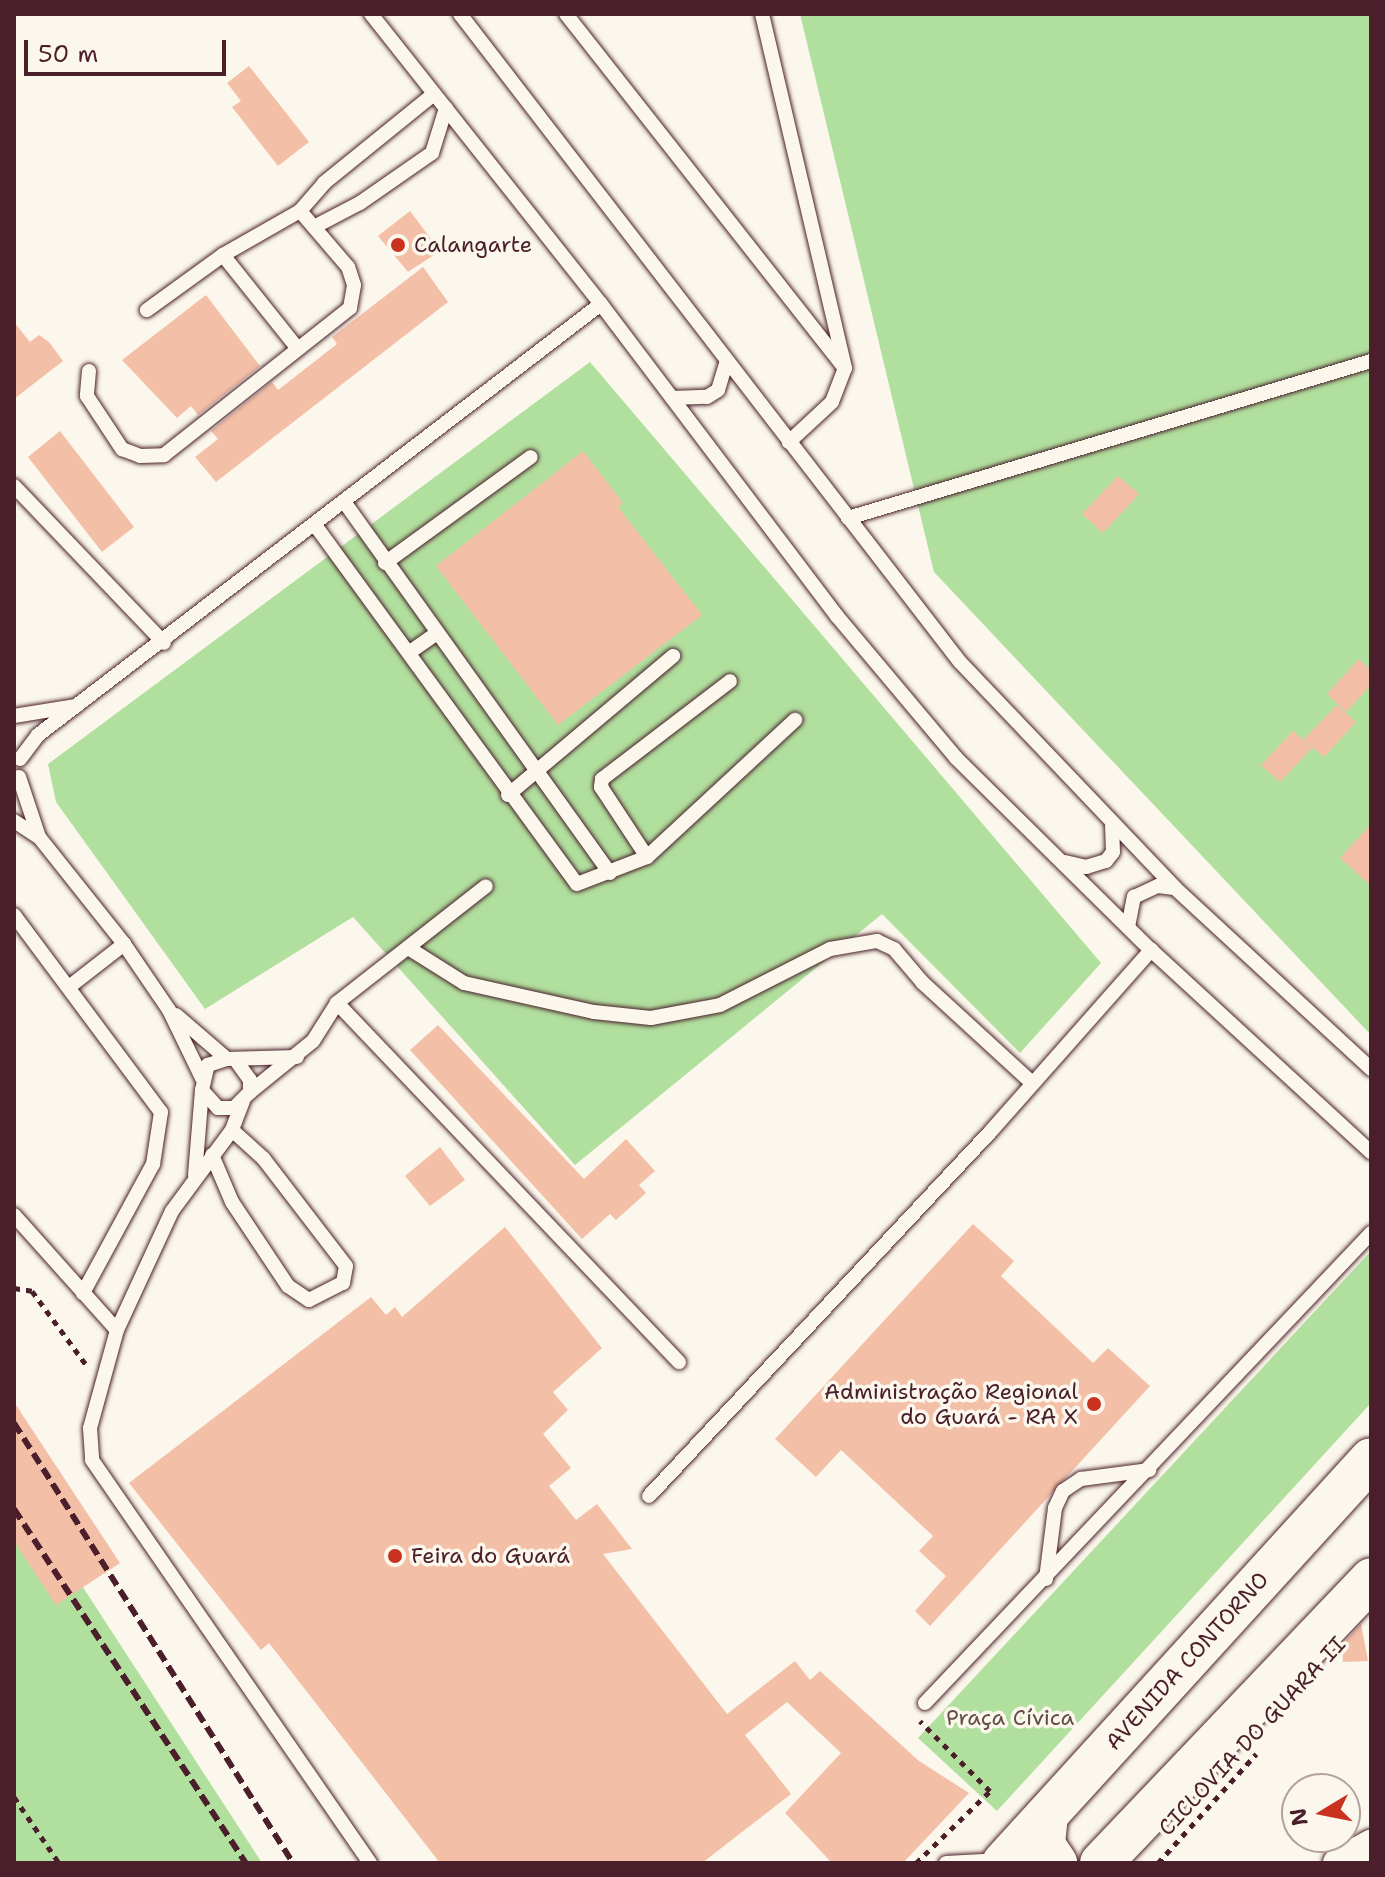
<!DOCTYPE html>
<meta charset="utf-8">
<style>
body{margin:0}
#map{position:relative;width:1385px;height:1877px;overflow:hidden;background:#fbf7ec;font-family:"Shantell Sans",sans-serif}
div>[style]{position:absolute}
.green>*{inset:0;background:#b1df9e}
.building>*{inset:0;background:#f4bfa7}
.path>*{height:5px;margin-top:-2.5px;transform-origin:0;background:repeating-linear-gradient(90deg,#4a1f2b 0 6px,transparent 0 12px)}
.roads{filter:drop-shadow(0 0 2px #4a1f2b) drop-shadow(0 0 2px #4a1f2b)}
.lane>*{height:14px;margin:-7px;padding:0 7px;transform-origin:7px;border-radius:7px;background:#fbf7ec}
.street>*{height:30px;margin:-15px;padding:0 15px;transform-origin:15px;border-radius:15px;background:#fbf7ec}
.secondary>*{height:42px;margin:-21px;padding:0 21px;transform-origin:21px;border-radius:21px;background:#fbf7ec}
.rail>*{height:6px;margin-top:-3px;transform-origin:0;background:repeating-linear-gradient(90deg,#4a1f2b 0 12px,transparent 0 18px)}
.dots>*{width:22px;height:22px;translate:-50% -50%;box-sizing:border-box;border:4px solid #fbf7ec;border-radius:50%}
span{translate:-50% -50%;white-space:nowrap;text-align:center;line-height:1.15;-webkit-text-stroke:7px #fbf7ec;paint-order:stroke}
.poi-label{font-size:22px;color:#4a1f2b}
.left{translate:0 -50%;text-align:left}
.right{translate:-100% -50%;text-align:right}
.street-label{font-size:22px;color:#4a1f2b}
.park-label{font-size:22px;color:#644f48}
.frame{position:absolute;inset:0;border:16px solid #4a1f2b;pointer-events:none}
.north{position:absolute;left:1281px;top:1773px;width:80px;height:80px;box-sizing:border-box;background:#fbf7ec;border:2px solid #b4a19f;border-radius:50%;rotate:260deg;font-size:22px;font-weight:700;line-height:32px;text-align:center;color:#4a1f2b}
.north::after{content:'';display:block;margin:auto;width:28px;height:36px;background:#c8321e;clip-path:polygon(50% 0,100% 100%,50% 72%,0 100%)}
.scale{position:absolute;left:24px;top:40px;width:202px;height:36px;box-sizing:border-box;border:4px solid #4a1f2b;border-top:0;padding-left:10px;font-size:24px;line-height:28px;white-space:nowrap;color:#4a1f2b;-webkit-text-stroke:6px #fbf7ec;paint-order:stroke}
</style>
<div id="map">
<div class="green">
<div style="clip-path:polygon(800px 14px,1371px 14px,1371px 1035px,934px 572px)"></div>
<div style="clip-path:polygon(590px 362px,1101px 963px,1020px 1053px,882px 914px,575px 1165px,353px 917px,205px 1009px,56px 802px,48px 764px)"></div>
<div style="clip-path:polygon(1371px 1251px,1371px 1403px,997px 1811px,918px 1738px)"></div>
<div style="clip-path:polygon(14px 1481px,262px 1863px,14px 1863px)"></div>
</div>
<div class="building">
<div style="clip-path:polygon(249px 66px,309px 142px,278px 166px,232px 107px,241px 101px,227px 83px)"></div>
<div style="clip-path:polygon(410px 211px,440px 251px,408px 272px,378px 236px)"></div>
<div style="clip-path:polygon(423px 267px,448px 302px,216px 482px,195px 457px,218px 439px,211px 431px,272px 382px,278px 390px,337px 344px,332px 337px)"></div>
<div style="clip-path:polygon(206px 295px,260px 366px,198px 415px,191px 406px,177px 418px,122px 360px)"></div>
<div style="clip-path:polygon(14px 322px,30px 342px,39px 335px,49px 342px,63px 361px,14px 399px)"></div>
<div style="clip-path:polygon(60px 431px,134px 527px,102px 552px,28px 457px)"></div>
<div style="clip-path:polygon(583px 451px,623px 503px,618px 507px,702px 615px,558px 725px,436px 566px)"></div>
<div style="clip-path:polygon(1118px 476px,1139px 494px,1103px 533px,1082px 514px)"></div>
<div style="clip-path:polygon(1359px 659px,1371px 670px,1371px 685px,1346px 712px,1327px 694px)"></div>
<div style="clip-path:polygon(1337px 705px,1356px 722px,1324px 757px,1303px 740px)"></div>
<div style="clip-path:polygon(1293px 731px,1312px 748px,1280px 782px,1261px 765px)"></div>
<div style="clip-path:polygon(1371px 824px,1371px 886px,1340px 858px)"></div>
<div style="clip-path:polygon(438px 1025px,584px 1179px,626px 1139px,655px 1171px,639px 1185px,646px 1193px,616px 1220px,610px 1214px,582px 1239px,410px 1050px)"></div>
<div style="clip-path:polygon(440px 1147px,465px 1180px,430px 1206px,405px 1176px)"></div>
<div style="clip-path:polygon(973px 1224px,1014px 1261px,1001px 1276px,1093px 1363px,1108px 1348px,1150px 1386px,930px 1626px,915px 1611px,946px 1576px,919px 1551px,933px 1536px,841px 1450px,816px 1477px,775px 1439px)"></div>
<div style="clip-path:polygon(505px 1227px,602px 1348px,553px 1392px,568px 1410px,543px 1434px,571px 1468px,549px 1486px,576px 1520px,597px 1504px,632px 1549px,603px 1554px,727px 1714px,795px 1661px,810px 1680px,820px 1671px,919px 1761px,969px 1793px,903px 1863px,832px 1863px,785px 1813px,841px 1753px,787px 1702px,745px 1735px,791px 1794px,702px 1863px,440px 1863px,269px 1643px,261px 1650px,129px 1483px,371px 1297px,386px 1315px,395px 1307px,402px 1317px)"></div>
<div style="clip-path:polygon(14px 1402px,120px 1563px,56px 1605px,14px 1541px)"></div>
<div style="clip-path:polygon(1361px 1624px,1368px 1661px,1343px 1662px,1342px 1645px)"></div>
</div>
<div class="path">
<div style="left:14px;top:1288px;width:18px;rotate:9deg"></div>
<div style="left:32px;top:1291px;width:93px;rotate:53.7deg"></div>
<div style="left:14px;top:1797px;width:80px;rotate:55.7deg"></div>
<div style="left:916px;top:1863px;width:103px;rotate:-44.2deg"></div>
<div style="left:990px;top:1791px;width:99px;rotate:-135deg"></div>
<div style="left:1158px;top:1863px;width:147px;rotate:-48deg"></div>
</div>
<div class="roads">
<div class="lane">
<div style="left:371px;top:14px;width:370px;rotate:51.6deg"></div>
<div style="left:601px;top:304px;width:391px;rotate:52.9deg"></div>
<div style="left:837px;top:616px;width:185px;rotate:50deg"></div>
<div style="left:956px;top:758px;width:274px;rotate:44.6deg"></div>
<div style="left:1151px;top:950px;width:299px;rotate:42.6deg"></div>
<div style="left:460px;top:14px;width:818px;rotate:52.35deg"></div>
<div style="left:960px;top:662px;width:312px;rotate:46.4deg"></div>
<div style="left:1175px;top:888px;width:267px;rotate:42.7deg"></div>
<div style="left:566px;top:14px;width:447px;rotate:51.8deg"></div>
<div style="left:762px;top:14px;width:364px;rotate:76.8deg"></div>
<div style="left:845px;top:368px;width:36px;rotate:111deg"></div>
<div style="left:832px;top:402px;width:59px;rotate:137.1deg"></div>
<div style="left:300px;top:211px;width:37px;rotate:-49deg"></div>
<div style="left:324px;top:183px;width:141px;rotate:-39deg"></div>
<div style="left:314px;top:227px;width:52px;rotate:-27.6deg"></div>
<div style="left:360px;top:203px;width:88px;rotate:-34.8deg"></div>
<div style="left:432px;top:153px;width:47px;rotate:-72.7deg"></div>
<div style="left:223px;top:255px;width:120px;rotate:51.4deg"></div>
<div style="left:89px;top:371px;width:25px;rotate:95deg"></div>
<div style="left:87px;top:396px;width:64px;rotate:56.6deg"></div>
<div style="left:122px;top:449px;width:19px;rotate:21deg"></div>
<div style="left:140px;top:456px;width:24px;rotate:-2deg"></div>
<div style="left:164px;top:455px;width:237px;rotate:-38.3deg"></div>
<div style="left:350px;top:308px;width:23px;rotate:-80deg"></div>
<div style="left:354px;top:285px;width:19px;rotate:-108deg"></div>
<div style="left:348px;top:267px;width:74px;rotate:-130.6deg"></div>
<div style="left:300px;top:211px;width:89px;rotate:150.3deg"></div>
<div style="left:223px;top:255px;width:94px;rotate:144.1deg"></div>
<div style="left:672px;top:398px;width:35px;rotate:-2deg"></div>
<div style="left:707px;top:397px;width:13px;rotate:-32deg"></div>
<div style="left:718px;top:390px;width:30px;rotate:-73deg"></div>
<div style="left:14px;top:486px;width:217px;rotate:46.3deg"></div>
<div style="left:345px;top:503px;width:455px;rotate:54.4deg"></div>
<div style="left:848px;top:518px;width:546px;rotate:-16.71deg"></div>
<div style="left:315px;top:525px;width:444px;rotate:53.9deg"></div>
<div style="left:577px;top:884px;width:75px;rotate:-21.1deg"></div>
<div style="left:647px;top:857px;width:202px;rotate:-42.8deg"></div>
<div style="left:385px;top:563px;width:180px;rotate:-36deg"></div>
<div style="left:410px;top:652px;width:33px;rotate:-35deg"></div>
<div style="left:14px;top:716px;width:63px;rotate:-9.2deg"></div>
<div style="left:20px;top:759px;width:30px;rotate:-53deg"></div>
<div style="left:38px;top:735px;width:709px;rotate:-37.44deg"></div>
<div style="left:19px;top:777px;width:63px;rotate:71.6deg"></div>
<div style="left:508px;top:795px;width:216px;rotate:-40.1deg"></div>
<div style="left:14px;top:821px;width:30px;rotate:33deg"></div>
<div style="left:39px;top:837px;width:137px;rotate:51.5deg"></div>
<div style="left:124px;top:944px;width:80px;rotate:55.7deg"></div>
<div style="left:169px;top:1010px;width:76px;rotate:64.1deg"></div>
<div style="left:647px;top:857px;width:84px;rotate:-123.3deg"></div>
<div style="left:601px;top:787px;width:8px;rotate:-83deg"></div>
<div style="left:602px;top:779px;width:161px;rotate:-37.4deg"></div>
<div style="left:1065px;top:862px;width:22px;rotate:13deg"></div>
<div style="left:1086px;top:867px;width:21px;rotate:-17deg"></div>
<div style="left:1106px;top:861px;width:11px;rotate:-52deg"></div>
<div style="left:1113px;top:852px;width:27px;rotate:-92deg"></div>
<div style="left:14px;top:915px;width:246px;rotate:53.3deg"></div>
<div style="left:161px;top:1112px;width:53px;rotate:98.7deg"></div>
<div style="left:153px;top:1164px;width:147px;rotate:118.5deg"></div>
<div style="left:1128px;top:927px;width:31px;rotate:-79deg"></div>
<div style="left:1134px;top:897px;width:26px;rotate:-25deg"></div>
<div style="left:1158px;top:886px;width:16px;rotate:7deg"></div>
<div style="left:410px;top:949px;width:64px;rotate:32.2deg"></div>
<div style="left:464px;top:983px;width:133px;rotate:12.6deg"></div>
<div style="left:594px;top:1012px;width:57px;rotate:6deg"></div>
<div style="left:651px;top:1018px;width:70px;rotate:-10.7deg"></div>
<div style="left:720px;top:1005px;width:123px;rotate:-27deg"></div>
<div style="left:830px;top:949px;width:48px;rotate:-9.7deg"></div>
<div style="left:877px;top:941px;width:19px;rotate:25deg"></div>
<div style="left:894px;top:949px;width:45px;rotate:49.5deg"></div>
<div style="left:923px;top:983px;width:148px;rotate:42.5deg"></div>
<div style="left:69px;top:987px;width:70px;rotate:-38deg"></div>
<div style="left:337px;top:1003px;width:496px;rotate:46.4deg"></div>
<div style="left:176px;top:1015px;width:67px;rotate:40.8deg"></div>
<div style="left:237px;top:1062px;width:22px;rotate:54deg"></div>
<div style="left:250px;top:1080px;width:12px;rotate:90deg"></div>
<div style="left:250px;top:1092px;width:23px;rotate:135deg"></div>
<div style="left:234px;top:1108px;width:16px;rotate:180deg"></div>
<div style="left:218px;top:1108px;width:24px;rotate:-132deg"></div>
<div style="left:202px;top:1090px;width:26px;rotate:-77deg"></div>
<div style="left:208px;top:1065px;width:20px;rotate:-18deg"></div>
<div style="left:227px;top:1059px;width:70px;rotate:-1.6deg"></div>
<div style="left:250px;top:1092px;width:81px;rotate:-39deg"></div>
<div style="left:313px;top:1041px;width:45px;rotate:-57.7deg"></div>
<div style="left:337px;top:1003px;width:189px;rotate:-38.1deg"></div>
<div style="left:243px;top:1101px;width:31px;rotate:111deg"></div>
<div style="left:232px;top:1130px;width:101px;rotate:126.5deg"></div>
<div style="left:172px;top:1211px;width:131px;rotate:114.8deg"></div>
<div style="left:117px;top:1330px;width:102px;rotate:105.4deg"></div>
<div style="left:90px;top:1428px;width:32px;rotate:86deg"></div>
<div style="left:92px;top:1460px;width:490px;rotate:55.4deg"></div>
<div style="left:212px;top:1155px;width:51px;rotate:66.9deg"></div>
<div style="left:232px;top:1202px;width:101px;rotate:56.3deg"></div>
<div style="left:288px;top:1286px;width:25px;rotate:34deg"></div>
<div style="left:309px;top:1300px;width:38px;rotate:-27deg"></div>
<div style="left:343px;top:1283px;width:17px;rotate:-80deg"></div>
<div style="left:346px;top:1266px;width:135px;rotate:-127.5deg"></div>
<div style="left:264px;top:1159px;width:43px;rotate:-137.8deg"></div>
<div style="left:195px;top:1175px;width:85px;rotate:-85.3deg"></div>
<div style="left:14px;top:1215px;width:154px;rotate:48.2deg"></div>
<div style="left:649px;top:1496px;width:500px;rotate:-46.86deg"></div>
<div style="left:991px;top:1131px;width:242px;rotate:-48.5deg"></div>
<div style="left:1046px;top:1579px;width:72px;rotate:-82.8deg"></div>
<div style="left:1055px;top:1508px;width:19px;rotate:-65deg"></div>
<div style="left:1063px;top:1491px;width:22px;rotate:-34deg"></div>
<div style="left:1081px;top:1479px;width:69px;rotate:-7.5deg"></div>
<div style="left:925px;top:1703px;width:648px;rotate:-46.5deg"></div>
<div style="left:946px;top:1863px;width:55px;rotate:-3.1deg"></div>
</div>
<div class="street">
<div style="left:1338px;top:1863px;width:38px;rotate:-29deg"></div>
</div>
<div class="secondary">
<div style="left:1047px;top:1815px;width:30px;rotate:96deg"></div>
<div style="left:1044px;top:1845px;width:22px;rotate:56deg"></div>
<div style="left:1003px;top:1863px;width:546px;rotate:-47.67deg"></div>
<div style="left:1101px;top:1863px;width:392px;rotate:-46.4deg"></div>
</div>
</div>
<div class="rail">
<div style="left:14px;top:1423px;width:521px;rotate:57.62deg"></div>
<div style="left:14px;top:1509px;width:423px;rotate:56.8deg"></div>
</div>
<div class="dots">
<div style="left:398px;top:245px;background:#c8321e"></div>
<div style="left:1094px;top:1404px;background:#c8321e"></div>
<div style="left:395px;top:1556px;background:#c8321e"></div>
</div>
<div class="poi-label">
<span class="left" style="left:414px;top:245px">Calangarte</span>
<span class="right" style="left:1078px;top:1404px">Administração Regional<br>do Guará - RA X</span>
<span class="left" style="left:411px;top:1556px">Feira do Guará</span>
</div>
<div class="street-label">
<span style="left:1187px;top:1661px;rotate:-48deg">AVENIDA CONTORNO</span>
<span style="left:1252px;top:1736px;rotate:-47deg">CICLOVIA DO GUARA II</span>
</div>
<div class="park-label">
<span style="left:1010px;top:1718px">Praça Cívica</span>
</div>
<div class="frame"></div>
<div class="north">N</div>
<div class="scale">50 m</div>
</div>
